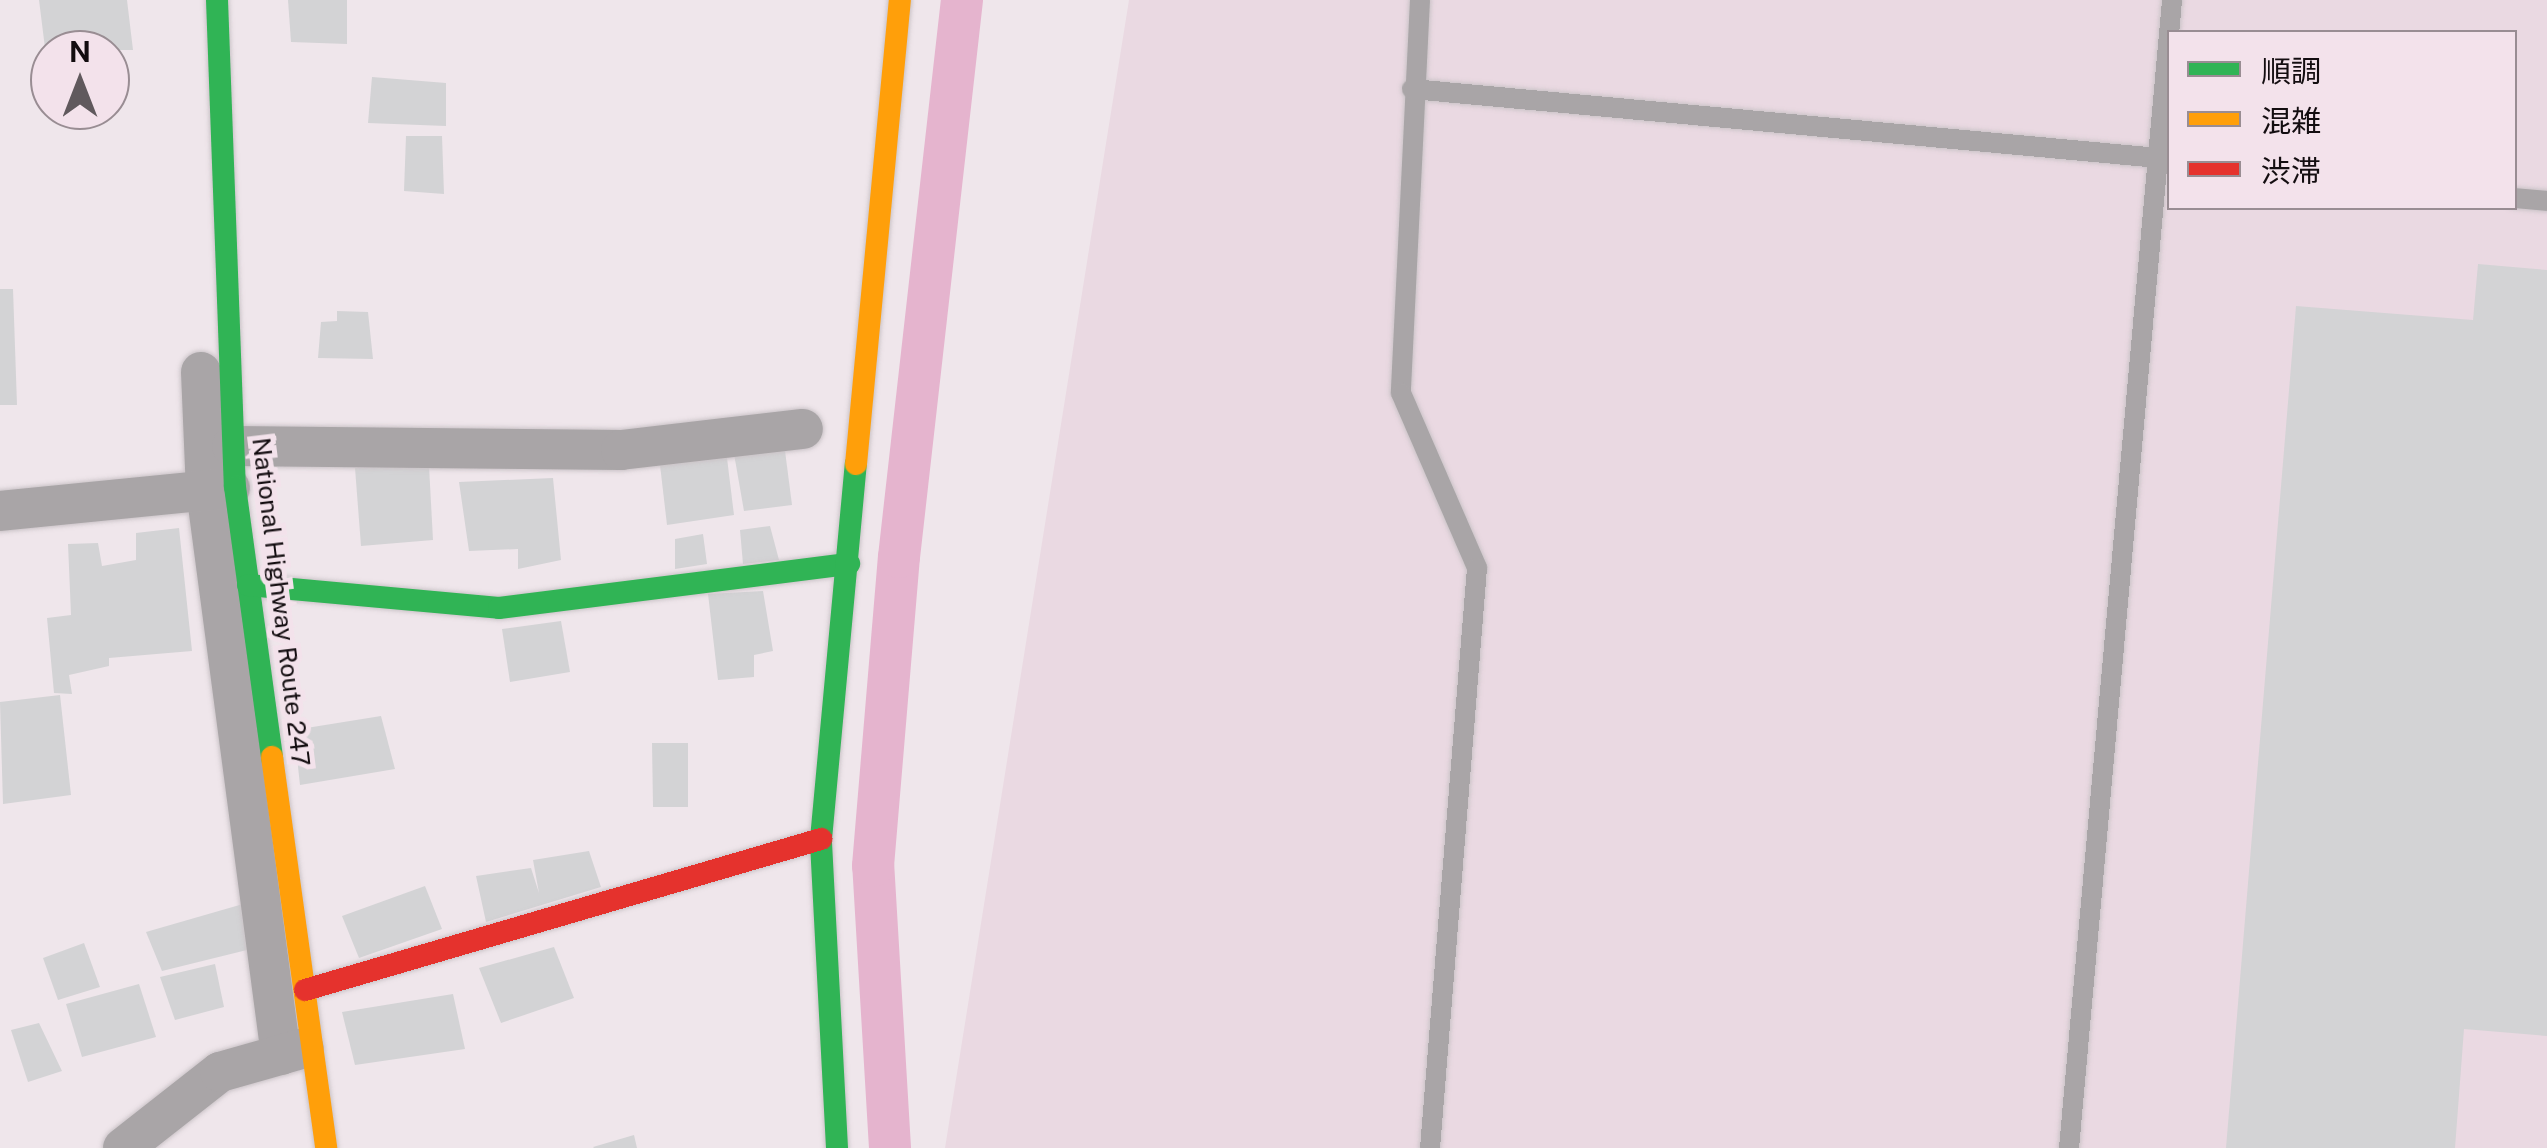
<!DOCTYPE html>
<meta charset="utf-8">
<style>
body{margin:0}
#map{position:relative;width:2547px;height:1148px;overflow:hidden;background:#efe6eb;font-family:"Public Sans","Noto Sans JP",sans-serif}
div>[style]{position:absolute}
.built>*{inset:0;background:#ead9e2}
.canal>*{height:42px;margin:-21px;padding:0 21px;transform-origin:21px;border-radius:21px;background:#e5b4ce}
.building>*{inset:0;background:#d3d3d5}
.roads{filter:drop-shadow(0 0 2px #cbc4c8) drop-shadow(0 0 2px #cbc4c8)}
.lane>*{height:20px;margin:-10px;padding:0 10px;transform-origin:10px;border-radius:10px;background:#a9a5a7}
.street>*{height:40px;margin:-20px;padding:0 20px;transform-origin:20px;border-radius:20px;background:#a9a5a7}
.fast>*{height:22px;margin:-11px;padding:0 11px;transform-origin:11px;border-radius:11px;background:#30b455}
.slow>*{height:22px;margin:-11px;padding:0 11px;transform-origin:11px;border-radius:11px;background:#ff9f0a}
.jam>*{height:22px;margin:-11px;padding:0 11px;transform-origin:11px;border-radius:11px;background:#e5322d}
span{translate:-50% -50%;white-space:nowrap;text-align:center;line-height:1.15;-webkit-text-stroke:10px #f3e2eb;paint-order:stroke}
.street-label{font-size:25px;color:#130d10}
.legend{position:absolute;left:2167px;top:30px;width:350px;height:180px;box-sizing:border-box;background:#f3e2eb;border:2px solid #998d93;margin:0;padding:12px 18px;list-style:none;font-size:30px;color:#130d10}
.legend li{display:flex;align-items:center;gap:20px;height:50px}
.legend b{width:50px;border:2px solid #998d93}
.north{position:absolute;left:30px;top:30px;width:100px;height:100px;box-sizing:border-box;background:#f3e2eb;border:2px solid #998d93;border-radius:50%;rotate:0deg;font-size:28px;font-weight:700;line-height:40px;text-align:center;color:#130d10}
.north::after{content:'';display:block;margin:auto;width:35px;height:45px;background:#60595d;clip-path:polygon(50% 0,100% 100%,50% 72%,0 100%)}
</style>
<div id="map">
<div class="built">
<div style="clip-path:polygon(evenodd,1129px 0,2547px 0,2547px 1148px,945px 1148px,1129px 0,2170px 32px,2514px 32px,2514px 208px,2170px 208px,2170px 32px)"></div>
</div>
<div class="canal">
<div style="left:890px;top:1148px;width:283px;rotate:-93.4deg"></div>
<div style="left:873px;top:866px;width:310px;rotate:-85.2deg"></div>
<div style="left:899px;top:557px;width:561px;rotate:-83.55deg"></div>
</div>
<div class="building">
<div style="clip-path:polygon(39px 0,127px 0,133px 50px,50px 50px,46px 56px)"></div>
<div style="clip-path:polygon(288px 0,347px 0,347px 44px,291px 42px)"></div>
<div style="clip-path:polygon(372px 77px,446px 83px,446px 126px,368px 123px)"></div>
<div style="clip-path:polygon(406px 136px,442px 136px,444px 194px,404px 191px)"></div>
<div style="clip-path:polygon(2478px 264px,2547px 270px,2547px 1036px,2464px 1029px,2455px 1148px,2226px 1148px,2296px 306px,2473px 320px)"></div>
<div style="clip-path:polygon(0 289px,13px 289px,17px 405px,0 405px)"></div>
<div style="clip-path:polygon(337px 311px,368px 312px,373px 359px,318px 358px,321px 322px,337px 321px)"></div>
<div style="clip-path:polygon(784px 443px,792px 505px,744px 511px,733px 448px)"></div>
<div style="clip-path:polygon(727px 458px,734px 515px,667px 525px,660px 465px)"></div>
<div style="clip-path:polygon(429px 466px,433px 540px,361px 546px,355px 468px)"></div>
<div style="clip-path:polygon(553px 478px,561px 560px,518px 569px,518px 549px,469px 551px,459px 482px)"></div>
<div style="clip-path:polygon(770px 526px,779px 560px,743px 564px,740px 530px)"></div>
<div style="clip-path:polygon(179px 528px,192px 651px,109px 658px,109px 666px,69px 675px,72px 694px,54px 693px,47px 618px,71px 615px,68px 544px,98px 543px,102px 566px,136px 560px,136px 533px)"></div>
<div style="clip-path:polygon(703px 534px,707px 564px,675px 569px,675px 539px)"></div>
<div style="clip-path:polygon(763px 591px,773px 651px,754px 655px,754px 677px,718px 680px,708px 594px)"></div>
<div style="clip-path:polygon(561px 621px,570px 672px,510px 682px,502px 629px)"></div>
<div style="clip-path:polygon(60px 695px,71px 795px,3px 804px,0 702px)"></div>
<div style="clip-path:polygon(381px 716px,395px 769px,300px 785px,294px 730px)"></div>
<div style="clip-path:polygon(652px 743px,688px 743px,688px 807px,653px 807px)"></div>
<div style="clip-path:polygon(589px 851px,601px 887px,486px 922px,476px 876px,531px 868px,539px 893px,533px 860px)"></div>
<div style="clip-path:polygon(425px 886px,442px 929px,359px 958px,342px 916px)"></div>
<div style="clip-path:polygon(243px 904px,255px 948px,162px 971px,146px 932px)"></div>
<div style="clip-path:polygon(84px 943px,100px 987px,58px 1000px,43px 958px)"></div>
<div style="clip-path:polygon(554px 947px,574px 998px,501px 1023px,479px 968px)"></div>
<div style="clip-path:polygon(215px 964px,224px 1007px,175px 1020px,160px 977px)"></div>
<div style="clip-path:polygon(139px 984px,156px 1037px,82px 1057px,66px 1004px)"></div>
<div style="clip-path:polygon(453px 994px,465px 1049px,355px 1065px,342px 1012px)"></div>
<div style="clip-path:polygon(39px 1023px,62px 1071px,28px 1082px,11px 1030px)"></div>
<div style="clip-path:polygon(634px 1135px,637px 1148px,594px 1148px,593px 1147px)"></div>
</div>
<div class="roads">
<div class="lane">
<div style="left:1420px;top:0;width:393px;rotate:92.8deg"></div>
<div style="left:1401px;top:393px;width:191px;rotate:66.5deg"></div>
<div style="left:1477px;top:568px;width:582px;rotate:94.63deg"></div>
<div style="left:1412px;top:89px;width:761px;rotate:5.28deg"></div>
<div style="left:2514px;top:198px;width:33px;rotate:5deg"></div>
<div style="left:2069px;top:1148px;width:1153px;rotate:-84.87deg"></div>
</div>
<div class="street">
<div style="left:201px;top:372px;width:118px;rotate:87.6deg"></div>
<div style="left:206px;top:490px;width:570px;rotate:82.44deg"></div>
<div style="left:232px;top:446px;width:389px;rotate:0.6deg"></div>
<div style="left:621px;top:450px;width:183px;rotate:-6.6deg"></div>
<div style="left:0;top:511px;width:231px;rotate:-5.7deg"></div>
<div style="left:123px;top:1148px;width:123px;rotate:-38.1deg"></div>
<div style="left:220px;top:1072px;width:87px;rotate:-15.9deg"></div>
</div>
<div class="fast">
<div style="left:217px;top:0;width:487px;rotate:87.9deg"></div>
<div style="left:235px;top:487px;width:273px;rotate:82.2deg"></div>
<div style="left:248px;top:585px;width:252px;rotate:5.2deg"></div>
<div style="left:499px;top:608px;width:353px;rotate:-7.2deg"></div>
<div style="left:837px;top:1148px;width:309px;rotate:-93deg"></div>
<div style="left:821px;top:839px;width:377px;rotate:-84.7deg"></div>
</div>
<div class="slow">
<div style="left:856px;top:464px;width:466px;rotate:-84.6deg"></div>
<div style="left:272px;top:757px;width:395px;rotate:82.1deg"></div>
</div>
<div class="jam">
<div style="left:305px;top:990px;width:538px;rotate:-16.31deg"></div>
</div>
</div>
<div class="street-label">
<span style="left:281px;top:602px;rotate:83deg">National Highway Route 247</span>
</div>
<ul class="legend">
<li><b style="height:12px;background:#30b455"></b>順調</li>
<li><b style="height:12px;background:#ff9f0a"></b>混雑</li>
<li><b style="height:12px;background:#e5322d"></b>渋滞</li>
</ul>
<div class="north">N</div>
</div>
